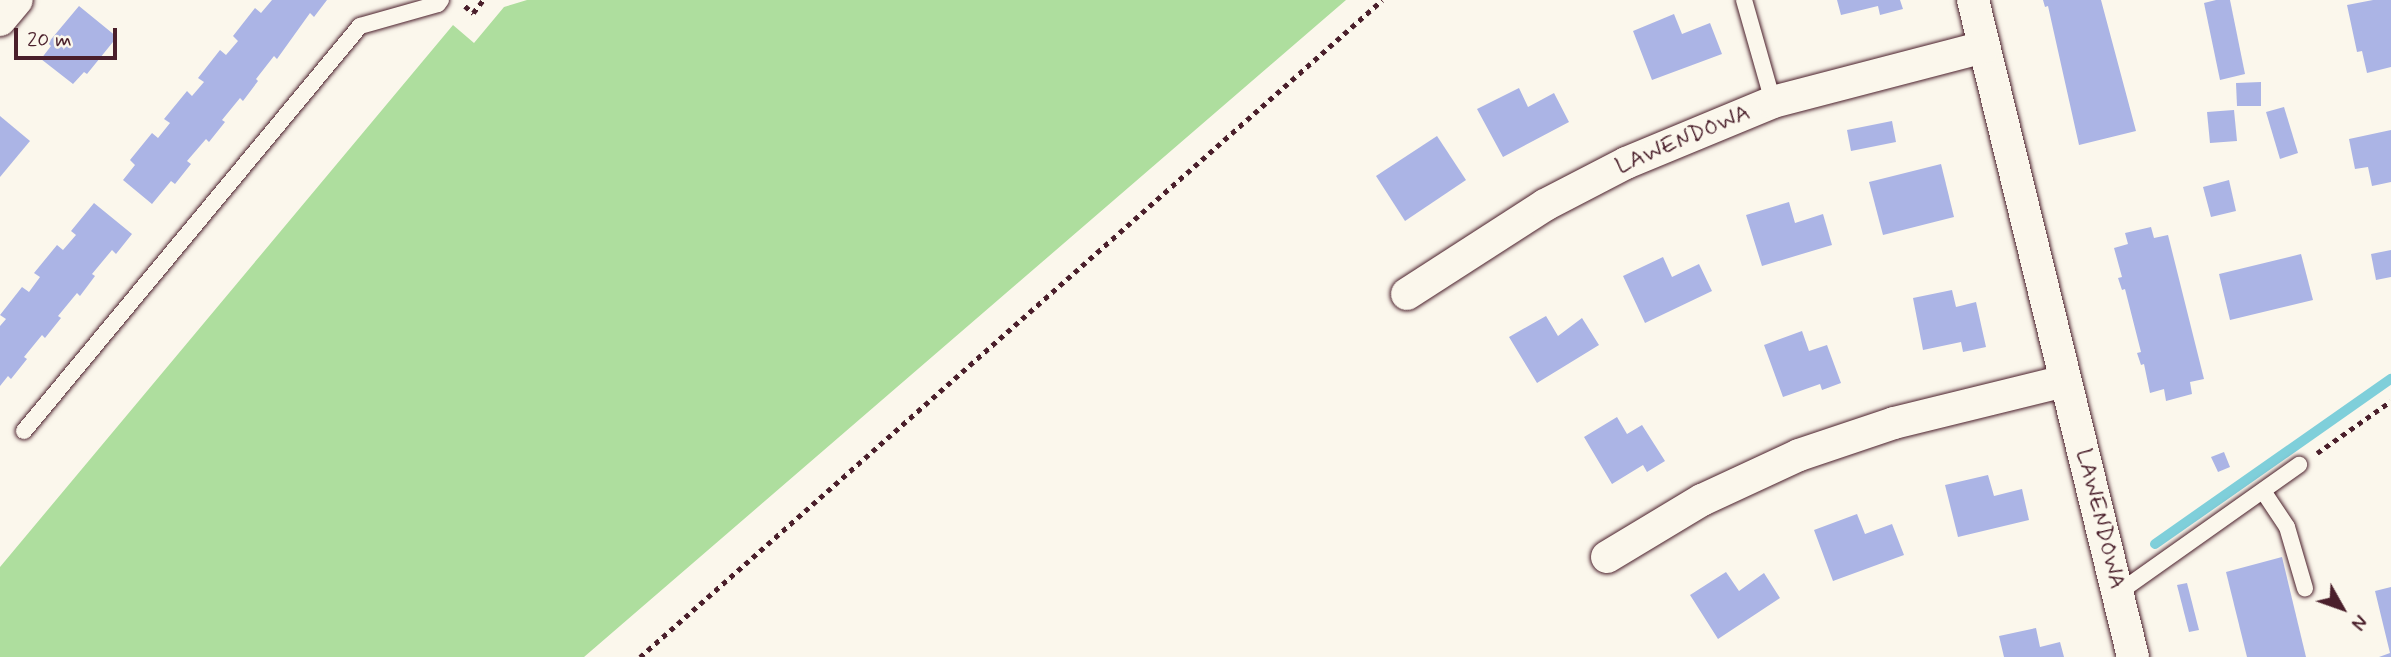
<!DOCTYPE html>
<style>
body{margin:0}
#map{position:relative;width:2391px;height:657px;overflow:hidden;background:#fbf7ec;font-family:Mynerve,sans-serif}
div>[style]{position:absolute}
.green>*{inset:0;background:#aede9e}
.stream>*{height:10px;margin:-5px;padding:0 5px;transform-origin:5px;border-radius:5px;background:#7fcfda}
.building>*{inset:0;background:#abb4e5}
.path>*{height:4.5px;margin-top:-2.25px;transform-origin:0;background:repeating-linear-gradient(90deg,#4a1f2b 0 5px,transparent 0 10px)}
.roads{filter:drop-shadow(0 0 2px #4a1f2b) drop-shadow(0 0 2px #4a1f2b)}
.service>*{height:16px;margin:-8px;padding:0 8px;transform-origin:8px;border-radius:8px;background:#fbf7ec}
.minor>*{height:32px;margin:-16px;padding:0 16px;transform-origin:16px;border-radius:16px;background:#fbf7ec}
span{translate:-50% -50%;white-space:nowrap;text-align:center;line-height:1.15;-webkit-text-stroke:6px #fbf7ec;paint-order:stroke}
.street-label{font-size:23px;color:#4a1f2b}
.north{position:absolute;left:2307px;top:573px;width:70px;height:70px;-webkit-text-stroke:5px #fbf7ec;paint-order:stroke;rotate:130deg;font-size:19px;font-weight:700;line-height:28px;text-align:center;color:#4a1f2b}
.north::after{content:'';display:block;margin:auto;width:24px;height:32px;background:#4a1f2b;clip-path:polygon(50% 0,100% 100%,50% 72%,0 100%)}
.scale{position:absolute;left:14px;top:28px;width:103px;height:32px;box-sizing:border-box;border:4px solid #4a1f2b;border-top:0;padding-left:9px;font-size:21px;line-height:24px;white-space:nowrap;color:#4a1f2b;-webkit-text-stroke:5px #fbf7ec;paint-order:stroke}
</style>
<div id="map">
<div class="green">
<div style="clip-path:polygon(527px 0,1346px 0,584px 657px,0 657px,0 567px,453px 25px,474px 43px,504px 7px)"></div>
</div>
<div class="stream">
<div style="left:2155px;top:544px;width:288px;rotate:-35deg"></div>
</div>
<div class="building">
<div style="clip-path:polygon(272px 0,327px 0,314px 17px,310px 13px,277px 59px,274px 56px,256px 79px,258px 81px,243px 101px,240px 98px,222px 120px,225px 122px,209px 142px,206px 139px,187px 161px,191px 164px,175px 184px,171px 181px,152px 204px,123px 180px,135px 165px,130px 160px,152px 133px,158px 138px,170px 123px,164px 119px,187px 91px,192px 96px,204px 82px,198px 78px,220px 50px,226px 55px,238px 41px,233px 36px,255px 8px,261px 13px)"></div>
<div style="clip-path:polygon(1837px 0,1900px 0,1903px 9px,1880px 15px,1878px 6px,1841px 15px)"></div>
<div style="clip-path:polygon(2043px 0,2101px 0,2136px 131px,2079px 145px,2048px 6px,2045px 7px)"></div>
<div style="clip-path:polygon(2216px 0,2230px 0,2245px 74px,2220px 80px,2204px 3px)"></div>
<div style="clip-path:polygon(2373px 0,2391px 0,2391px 67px,2367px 73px,2362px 51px,2357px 52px,2347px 5px)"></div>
<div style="clip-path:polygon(79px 6px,117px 37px,87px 74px,84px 72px,73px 84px,41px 59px,51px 46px,48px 43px)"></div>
<div style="clip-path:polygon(1674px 14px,1682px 34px,1710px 23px,1722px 54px,1652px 80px,1633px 31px)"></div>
<div style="clip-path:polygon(2261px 82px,2261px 106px,2237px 106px,2236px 83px)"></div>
<div style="clip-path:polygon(1519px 88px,1528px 107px,1554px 93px,1569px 122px,1503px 157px,1477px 109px)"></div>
<div style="clip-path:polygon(2284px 107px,2298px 153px,2280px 159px,2266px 112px)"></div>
<div style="clip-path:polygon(2234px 110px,2237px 141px,2210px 143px,2207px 112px)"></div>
<div style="clip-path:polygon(0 116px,30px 141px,0 177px)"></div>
<div style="clip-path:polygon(1892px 121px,1896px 142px,1851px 151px,1847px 130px)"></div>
<div style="clip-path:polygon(2391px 130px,2391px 182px,2372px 186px,2368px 167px,2355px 169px,2349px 139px)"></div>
<div style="clip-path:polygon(1437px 136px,1466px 180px,1405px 221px,1376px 176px)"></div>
<div style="clip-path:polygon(1941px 164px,1954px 217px,1883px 235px,1869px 182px)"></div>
<div style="clip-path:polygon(2229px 180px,2236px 211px,2211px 217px,2203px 187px)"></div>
<div style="clip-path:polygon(1789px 202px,1795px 223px,1823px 214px,1832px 245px,1762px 266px,1746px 215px)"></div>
<div style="clip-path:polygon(94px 203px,132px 234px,116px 254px,112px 250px,92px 274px,95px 276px,80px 296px,77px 293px,58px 316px,61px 318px,45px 338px,42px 335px,24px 357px,27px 359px,11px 379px,8px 376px,0 386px,0 326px,6px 319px,0 315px,22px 287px,29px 292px,40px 277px,34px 273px,57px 245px,63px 250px,76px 235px,71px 231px)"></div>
<div style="clip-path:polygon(2151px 227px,2154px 238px,2168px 235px,2204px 379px,2190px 382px,2192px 394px,2166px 401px,2164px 389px,2150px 393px,2144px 364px,2141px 365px,2137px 353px,2141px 352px,2125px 289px,2122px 290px,2118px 278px,2122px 277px,2114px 248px,2128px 244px,2125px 233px)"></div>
<div style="clip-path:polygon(2391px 250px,2391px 277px,2376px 280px,2371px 254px)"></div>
<div style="clip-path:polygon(2301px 254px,2313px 300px,2230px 320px,2219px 274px)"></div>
<div style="clip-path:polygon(1663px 257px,1672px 277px,1699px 264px,1712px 291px,1645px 323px,1623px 276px)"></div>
<div style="clip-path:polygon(1952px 290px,1956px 307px,1976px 302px,1986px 347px,1963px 352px,1961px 342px,1923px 350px,1913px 298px)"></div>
<div style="clip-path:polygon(1546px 316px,1558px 336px,1582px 318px,1599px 345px,1537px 383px,1509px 337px)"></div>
<div style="clip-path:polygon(1802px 331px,1809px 351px,1827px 345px,1841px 383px,1822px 390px,1820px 384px,1783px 397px,1764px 345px)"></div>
<div style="clip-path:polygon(1617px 417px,1627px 434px,1642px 425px,1665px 461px,1647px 472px,1643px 465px,1612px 484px,1584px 437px)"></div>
<div style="clip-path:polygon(2224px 452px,2230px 467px,2218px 472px,2211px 457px)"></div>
<div style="clip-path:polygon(1988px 475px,1994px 496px,2022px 489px,2029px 520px,1958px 537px,1945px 485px)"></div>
<div style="clip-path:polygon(1857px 514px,1865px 534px,1892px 524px,1904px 555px,1833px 581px,1814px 530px)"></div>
<div style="clip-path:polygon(2282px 557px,2306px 657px,2247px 657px,2226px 572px)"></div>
<div style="clip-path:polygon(1726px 572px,1739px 591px,1764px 573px,1780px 598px,1718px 639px,1690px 595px)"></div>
<div style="clip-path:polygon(2187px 583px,2199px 630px,2189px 632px,2177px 585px)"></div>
<div style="clip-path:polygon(2391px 587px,2391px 657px,2379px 657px,2390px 653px,2375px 591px)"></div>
<div style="clip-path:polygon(2036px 628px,2040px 647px,2060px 642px,2064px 657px,2004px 657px,1999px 636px)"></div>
</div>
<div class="path">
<div style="left:465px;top:6px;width:11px;rotate:41deg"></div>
<div style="left:473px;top:13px;width:16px;rotate:-52deg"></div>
<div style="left:2317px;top:453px;width:90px;rotate:-35.1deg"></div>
<div style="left:640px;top:657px;width:991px;rotate:-41.52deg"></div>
</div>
<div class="roads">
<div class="service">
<div style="left:1744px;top:0;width:106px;rotate:74.1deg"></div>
<div style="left:24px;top:431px;width:526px;rotate:-50.32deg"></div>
<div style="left:360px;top:26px;width:81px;rotate:-15.8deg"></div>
<div style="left:438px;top:4px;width:5px;rotate:-53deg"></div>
<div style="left:2263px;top:491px;width:43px;rotate:56.3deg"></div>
<div style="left:2287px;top:527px;width:64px;rotate:73.6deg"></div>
<div style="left:2118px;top:593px;width:222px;rotate:-35.3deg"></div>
</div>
<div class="minor">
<div style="left:1973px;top:0;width:676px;rotate:76.31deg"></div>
<div style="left:0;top:20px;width:26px;rotate:-50deg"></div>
<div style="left:1407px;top:294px;width:164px;rotate:-32.8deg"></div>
<div style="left:1545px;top:205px;width:91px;rotate:-27.4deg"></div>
<div style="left:1626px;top:163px;width:159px;rotate:-22.5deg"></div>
<div style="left:1773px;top:102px;width:218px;rotate:-14.6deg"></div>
<div style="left:1607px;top:557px;width:111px;rotate:-31deg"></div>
<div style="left:1702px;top:500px;width:107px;rotate:-24.9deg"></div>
<div style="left:1799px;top:455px;width:100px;rotate:-18.6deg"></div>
<div style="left:1894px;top:423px;width:176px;rotate:-13.8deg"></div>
</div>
</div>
<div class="street-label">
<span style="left:1683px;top:140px;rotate:-23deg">LAWENDOWA</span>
<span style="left:2100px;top:519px;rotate:76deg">LAWENDOWA</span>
</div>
<div class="north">N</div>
<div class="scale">20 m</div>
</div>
